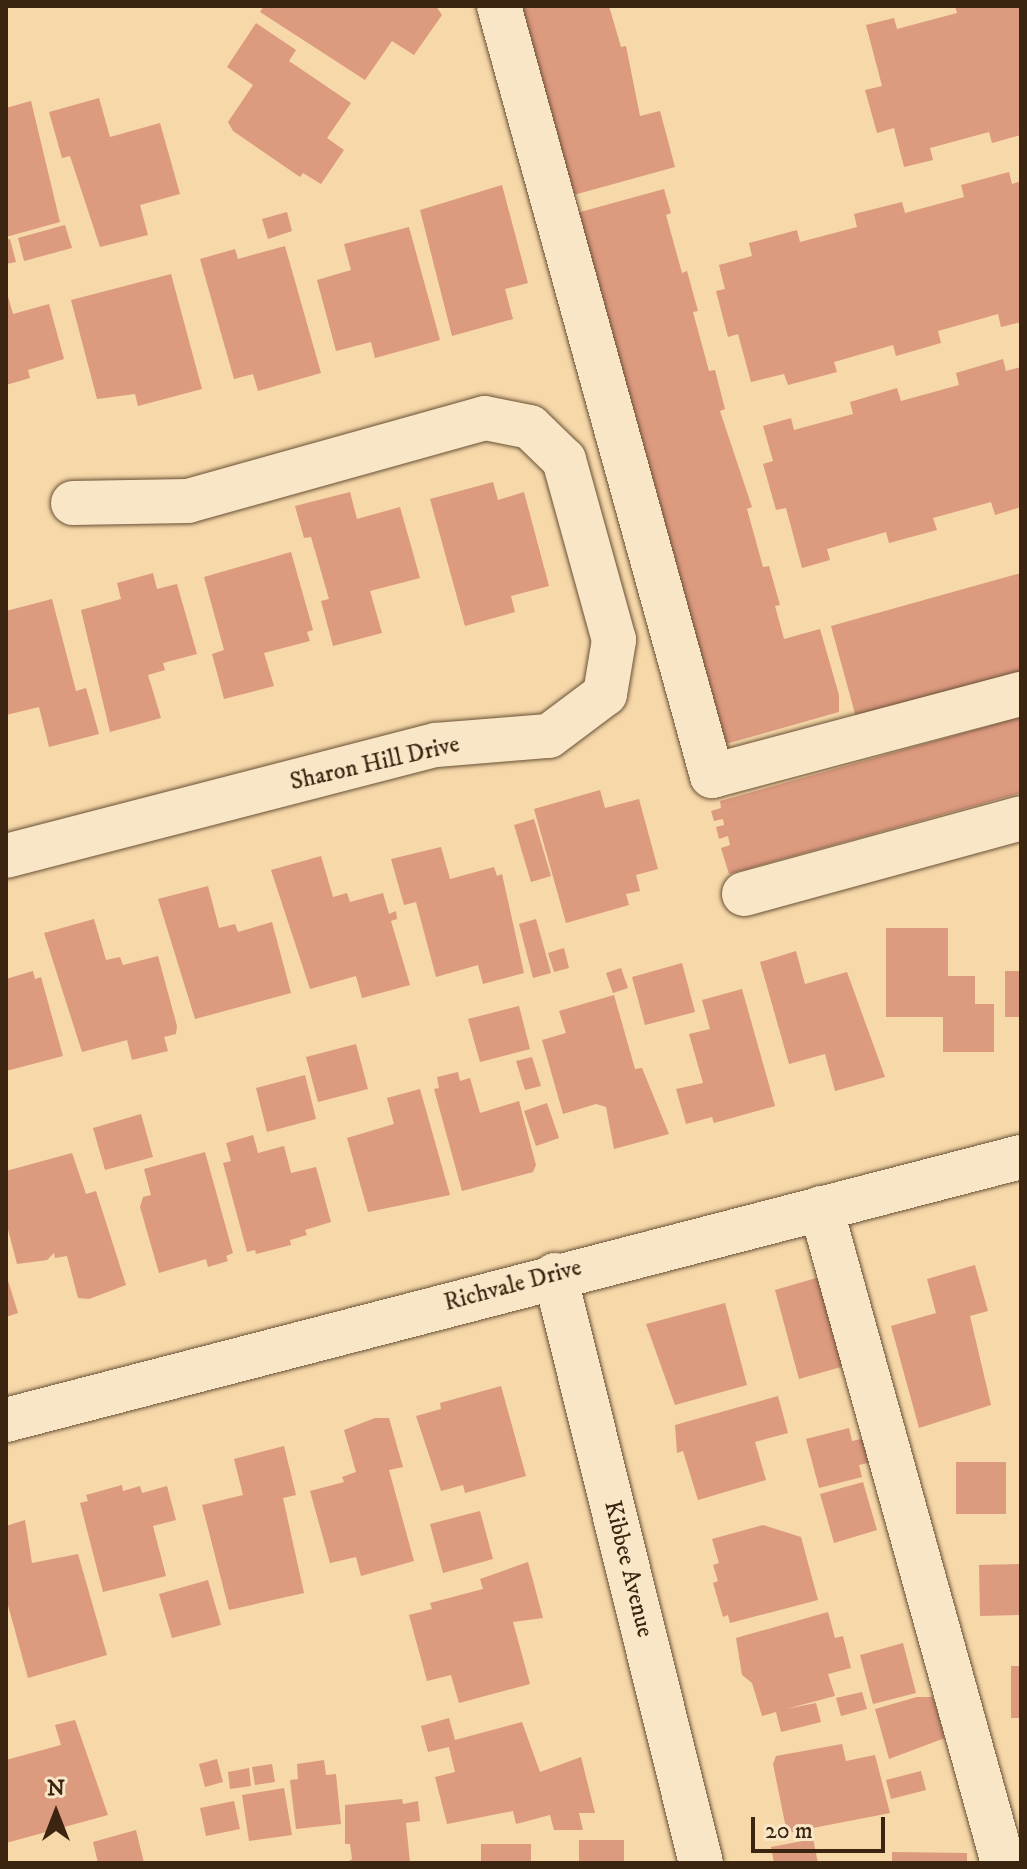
<!DOCTYPE html>
<style>
body{margin:0}
#map{position:relative;width:1027px;height:1869px;overflow:hidden;background:#f6d8a9;font-family:"IM FELL DW Pica",serif}
div>[style]{position:absolute}
.building>*{inset:0;background:#dc9a7f}
.roads{filter:drop-shadow(0 0 2px #6a5136) drop-shadow(0 0 2px #6a5136)}
.minor>*{height:44px;margin:-22px;padding:0 22px;transform-origin:22px;border-radius:22px;background:#f9e6c7}
span{translate:-50% -50%;white-space:nowrap;text-align:center;line-height:1.15;-webkit-text-stroke:7px #f9e6c7;paint-order:stroke}
.street-label{font-size:24px;color:#3b2410}
.frame{position:absolute;inset:0;border:8px solid #3b2410;pointer-events:none}
.north{position:absolute;left:16px;top:1773px;width:80px;height:80px;-webkit-text-stroke:6px #f9e6c7;paint-order:stroke;rotate:0deg;font-size:22px;font-weight:700;line-height:32px;text-align:center;color:#3b2410}
.north::after{content:'';display:block;margin:auto;width:28px;height:36px;background:#3b2410;clip-path:polygon(50% 0,100% 100%,50% 72%,0 100%)}
.scale{position:absolute;left:751px;top:1817px;width:134px;height:36px;box-sizing:border-box;border:4px solid #3b2410;border-top:0;padding-left:10px;font-size:24px;line-height:28px;white-space:nowrap;color:#3b2410;-webkit-text-stroke:6px #f9e6c7;paint-order:stroke}
</style>
<div id="map">
<div class="building">
<div style="clip-path:polygon(264px 6px,436px 6px,442px 15px,414px 55px,392px 41px,365px 80px,260px 12px)"></div>
<div style="clip-path:polygon(517px 6px,609px 6px,621px 47px,626px 46px,640px 116px,660px 111px,675px 167px,570px 196px)"></div>
<div style="clip-path:polygon(955px 6px,1021px 6px,1021px 135px,992px 143px,989px 132px,930px 148px,933px 160px,904px 167px,894px 128px,877px 133px,865px 90px,882px 86px,866px 25px,894px 18px,897px 29px,957px 13px)"></div>
<div style="clip-path:polygon(256px 23px,296px 50px,289px 61px,351px 103px,327px 138px,344px 150px,321px 184px,303px 173px,300px 177px,233px 131px,228px 122px,253px 85px,227px 67px)"></div>
<div style="clip-path:polygon(99px 98px,110px 137px,160px 123px,180px 194px,140px 205px,148px 235px,100px 247px,70px 156px,62px 158px,49px 112px)"></div>
<div style="clip-path:polygon(31px 101px,60px 222px,6px 237px,6px 108px)"></div>
<div style="clip-path:polygon(1009px 172px,1012px 184px,1021px 181px,1021px 322px,1001px 327px,998px 314px,938px 331px,941px 343px,896px 356px,893px 345px,834px 362px,837px 372px,788px 385px,784px 374px,751px 382px,738px 334px,728px 337px,716px 291px,725px 289px,719px 265px,752px 256px,749px 243px,797px 230px,800px 242px,857px 227px,854px 214px,902px 202px,905px 213px,964px 197px,961px 185px)"></div>
<div style="clip-path:polygon(502px 185px,528px 283px,505px 289px,513px 319px,452px 336px,420px 210px)"></div>
<div style="clip-path:polygon(664px 189px,671px 213px,666px 215px,682px 273px,687px 271px,698px 311px,693px 312px,709px 371px,715px 370px,725px 409px,720px 411px,752px 507px,747px 509px,763px 567px,769px 566px,780px 605px,775px 606px,784px 639px,820px 629px,839px 695px,839px 712px,722px 745px,573px 214px)"></div>
<div style="clip-path:polygon(287px 212px,292px 231px,268px 239px,262px 219px)"></div>
<div style="clip-path:polygon(65px 225px,72px 248px,24px 261px,18px 238px)"></div>
<div style="clip-path:polygon(409px 227px,440px 340px,375px 358px,371px 342px,336px 351px,317px 280px,351px 270px,344px 244px)"></div>
<div style="clip-path:polygon(10px 239px,16px 262px,6px 264px,6px 240px)"></div>
<div style="clip-path:polygon(285px 246px,321px 373px,258px 391px,253px 374px,234px 379px,200px 259px,235px 249px,238px 259px)"></div>
<div style="clip-path:polygon(171px 274px,202px 389px,138px 406px,135px 394px,97px 399px,71px 300px)"></div>
<div style="clip-path:polygon(7px 293px,13px 314px,49px 304px,64px 359px,28px 370px,30px 378px,6px 385px)"></div>
<div style="clip-path:polygon(1003px 359px,1006px 371px,1021px 367px,1021px 507px,995px 515px,991px 502px,933px 518px,937px 530px,889px 543px,886px 532px,827px 549px,830px 560px,802px 568px,786px 508px,776px 510px,763px 464px,773px 461px,763px 426px,791px 418px,794px 430px,853px 414px,850px 402px,897px 388px,901px 401px,959px 385px,956px 373px)"></div>
<div style="clip-path:polygon(493px 482px,498px 500px,524px 492px,549px 586px,511px 596px,515px 612px,465px 626px,430px 499px)"></div>
<div style="clip-path:polygon(350px 492px,357px 519px,400px 507px,420px 578px,370px 591px,382px 633px,333px 646px,321px 601px,329px 599px,311px 537px,304px 538px,295px 506px)"></div>
<div style="clip-path:polygon(291px 552px,313px 630px,307px 632px,310px 641px,264px 653px,274px 686px,224px 699px,212px 654px,224px 650px,204px 577px)"></div>
<div style="clip-path:polygon(153px 573px,157px 589px,177px 584px,197px 654px,163px 663px,165px 670px,148px 675px,161px 718px,110px 732px,81px 610px,121px 599px,117px 583px)"></div>
<div style="clip-path:polygon(1021px 573px,1021px 676px,857px 721px,831px 626px)"></div>
<div style="clip-path:polygon(52px 599px,76px 691px,86px 688px,99px 734px,49px 747px,39px 707px,6px 715px,6px 611px)"></div>
<div style="clip-path:polygon(1021px 717px,1021px 793px,729px 874px,721px 848px,730px 845px,728px 836px,719px 839px,716px 827px,724px 825px,723px 819px,714px 821px,711px 811px,721px 808px,720px 801px)"></div>
<div style="clip-path:polygon(600px 790px,605px 808px,639px 799px,658px 869px,636px 875px,640px 891px,626px 894px,629px 905px,566px 923px,534px 809px)"></div>
<div style="clip-path:polygon(534px 819px,551px 876px,531px 882px,514px 825px)"></div>
<div style="clip-path:polygon(441px 847px,450px 879px,494px 867px,497px 876px,502px 874px,524px 973px,483px 984px,478px 965px,436px 977px,416px 902px,404px 905px,391px 859px)"></div>
<div style="clip-path:polygon(321px 856px,333px 897px,347px 893px,350px 902px,383px 893px,389px 914px,396px 911px,397px 919px,391px 921px,410px 985px,362px 998px,356px 976px,310px 989px,271px 870px)"></div>
<div style="clip-path:polygon(208px 886px,219px 928px,235px 924px,238px 932px,272px 922px,291px 993px,195px 1019px,158px 899px)"></div>
<div style="clip-path:polygon(94px 919px,106px 960px,120px 957px,123px 965px,158px 956px,177px 1026px,176px 1034px,164px 1037px,168px 1051px,132px 1060px,127px 1040px,82px 1052px,44px 933px)"></div>
<div style="clip-path:polygon(536px 919px,551px 973px,533px 978px,519px 924px)"></div>
<div style="clip-path:polygon(886px 928px,948px 928px,948px 976px,975px 976px,975px 1004px,994px 1004px,994px 1052px,943px 1052px,943px 1017px,886px 1017px)"></div>
<div style="clip-path:polygon(564px 948px,569px 968px,554px 972px,548px 953px)"></div>
<div style="clip-path:polygon(796px 951px,805px 984px,847px 972px,885px 1077px,835px 1091px,825px 1054px,789px 1064px,760px 962px)"></div>
<div style="clip-path:polygon(682px 963px,695px 1012px,645px 1025px,632px 977px)"></div>
<div style="clip-path:polygon(621px 968px,628px 988px,613px 993px,606px 973px)"></div>
<div style="clip-path:polygon(33px 971px,35px 979px,41px 977px,63px 1056px,6px 1071px,6px 979px)"></div>
<div style="clip-path:polygon(1005px 971px,1021px 971px,1021px 1017px,1005px 1017px)"></div>
<div style="clip-path:polygon(742px 989px,775px 1106px,714px 1123px,712px 1117px,686px 1124px,676px 1089px,703px 1083px,689px 1034px,710px 1029px,702px 1000px)"></div>
<div style="clip-path:polygon(614px 995px,635px 1069px,642px 1068px,669px 1134px,614px 1149px,606px 1107px,596px 1104px,563px 1114px,542px 1040px,566px 1033px,559px 1011px)"></div>
<div style="clip-path:polygon(519px 1006px,530px 1049px,480px 1062px,468px 1019px)"></div>
<div style="clip-path:polygon(356px 1044px,368px 1089px,318px 1102px,306px 1057px)"></div>
<div style="clip-path:polygon(532px 1057px,541px 1086px,525px 1090px,516px 1061px)"></div>
<div style="clip-path:polygon(458px 1072px,460px 1081px,470px 1078px,480px 1113px,519px 1101px,536px 1165px,533px 1172px,462px 1191px,434px 1089px,439px 1088px,437px 1077px)"></div>
<div style="clip-path:polygon(305px 1075px,316px 1119px,267px 1132px,256px 1088px)"></div>
<div style="clip-path:polygon(420px 1089px,450px 1195px,368px 1212px,347px 1138px,394px 1124px,387px 1098px)"></div>
<div style="clip-path:polygon(547px 1103px,559px 1138px,536px 1146px,524px 1111px)"></div>
<div style="clip-path:polygon(141px 1114px,153px 1157px,105px 1170px,93px 1128px)"></div>
<div style="clip-path:polygon(253px 1135px,258px 1153px,284px 1146px,291px 1173px,316px 1167px,331px 1222px,305px 1230px,307px 1235px,290px 1240px,291px 1245px,256px 1254px,255px 1250px,247px 1252px,223px 1163px,231px 1161px,226px 1143px)"></div>
<div style="clip-path:polygon(205px 1152px,233px 1253px,226px 1256px,228px 1261px,208px 1267px,206px 1259px,159px 1273px,140px 1207px,143px 1197px,151px 1195px,144px 1169px)"></div>
<div style="clip-path:polygon(72px 1153px,86px 1194px,96px 1191px,126px 1285px,89px 1299px,78px 1298px,67px 1256px,55px 1258px,54px 1253px,47px 1260px,17px 1264px,6px 1222px,6px 1171px)"></div>
<div style="clip-path:polygon(975px 1265px,988px 1311px,970px 1316px,991px 1405px,919px 1428px,891px 1326px,936px 1313px,927px 1279px)"></div>
<div style="clip-path:polygon(6px 1274px,18px 1313px,6px 1317px)"></div>
<div style="clip-path:polygon(823px 1276px,848px 1365px,799px 1379px,775px 1290px)"></div>
<div style="clip-path:polygon(725px 1303px,747px 1385px,675px 1405px,646px 1324px)"></div>
<div style="clip-path:polygon(501px 1386px,526px 1476px,465px 1493px,463px 1485px,441px 1491px,416px 1416px,441px 1409px,440px 1403px)"></div>
<div style="clip-path:polygon(778px 1396px,788px 1433px,755px 1442px,766px 1480px,698px 1500px,683px 1451px,677px 1453px,675px 1425px)"></div>
<div style="clip-path:polygon(375px 1418px,389px 1418px,403px 1467px,389px 1470px,414px 1561px,361px 1576px,356px 1557px,330px 1563px,310px 1491px,344px 1482px,342px 1477px,356px 1472px,344px 1430px)"></div>
<div style="clip-path:polygon(849px 1428px,852px 1441px,865px 1438px,872px 1462px,859px 1465px,862px 1477px,819px 1488px,806px 1439px)"></div>
<div style="clip-path:polygon(284px 1446px,296px 1495px,283px 1498px,304px 1593px,229px 1610px,202px 1505px,243px 1495px,234px 1459px)"></div>
<div style="clip-path:polygon(956px 1462px,1006px 1462px,1006px 1514px,956px 1514px)"></div>
<div style="clip-path:polygon(863px 1482px,877px 1530px,834px 1543px,820px 1494px)"></div>
<div style="clip-path:polygon(122px 1485px,123px 1491px,140px 1486px,142px 1493px,167px 1486px,176px 1520px,153px 1526px,166px 1576px,103px 1592px,80px 1503px,88px 1501px,86px 1495px)"></div>
<div style="clip-path:polygon(480px 1511px,493px 1559px,443px 1573px,430px 1524px)"></div>
<div style="clip-path:polygon(25px 1520px,32px 1563px,78px 1554px,107px 1655px,28px 1678px,6px 1598px,6px 1526px)"></div>
<div style="clip-path:polygon(763px 1525px,801px 1537px,818px 1600px,730px 1623px,728px 1615px,723px 1617px,713px 1583px,718px 1581px,713px 1565px,719px 1563px,712px 1539px)"></div>
<div style="clip-path:polygon(528px 1562px,543px 1618px,513px 1622px,530px 1684px,459px 1703px,451px 1675px,427px 1681px,409px 1615px,432px 1609px,430px 1603px,483px 1589px,480px 1579px)"></div>
<div style="clip-path:polygon(1021px 1564px,1021px 1615px,980px 1616px,979px 1565px)"></div>
<div style="clip-path:polygon(208px 1580px,221px 1625px,172px 1638px,159px 1594px)"></div>
<div style="clip-path:polygon(828px 1612px,835px 1638px,843px 1636px,851px 1668px,828px 1674px,835px 1696px,786px 1709px,816px 1703px,821px 1722px,781px 1732px,776px 1712px,762px 1716px,752px 1683px,742px 1675px,736px 1638px)"></div>
<div style="clip-path:polygon(903px 1643px,916px 1693px,873px 1704px,860px 1655px)"></div>
<div style="clip-path:polygon(1011px 1666px,1021px 1666px,1021px 1718px,1011px 1718px)"></div>
<div style="clip-path:polygon(862px 1692px,867px 1709px,841px 1716px,836px 1698px)"></div>
<div style="clip-path:polygon(917px 1697px,933px 1697px,945px 1738px,889px 1759px,875px 1709px)"></div>
<div style="clip-path:polygon(449px 1718px,455px 1740px,522px 1722px,540px 1772px,581px 1757px,595px 1813px,579px 1813px,583px 1830px,554px 1830px,550px 1815px,516px 1824px,513px 1811px,447px 1824px,435px 1777px,455px 1772px,449px 1747px,428px 1752px,421px 1726px)"></div>
<div style="clip-path:polygon(75px 1720px,108px 1815px,6px 1843px,6px 1760px,61px 1745px,55px 1725px)"></div>
<div style="clip-path:polygon(842px 1744px,846px 1761px,875px 1755px,890px 1813px,787px 1833px,773px 1764px,776px 1756px)"></div>
<div style="clip-path:polygon(217px 1759px,223px 1782px,205px 1787px,199px 1764px)"></div>
<div style="clip-path:polygon(324px 1760px,326px 1775px,336px 1774px,341px 1824px,296px 1829px,290px 1780px,298px 1779px,297px 1764px)"></div>
<div style="clip-path:polygon(272px 1764px,275px 1782px,255px 1785px,252px 1767px)"></div>
<div style="clip-path:polygon(249px 1768px,251px 1786px,230px 1789px,228px 1772px)"></div>
<div style="clip-path:polygon(921px 1771px,926px 1790px,891px 1799px,886px 1780px)"></div>
<div style="clip-path:polygon(284px 1788px,292px 1835px,249px 1841px,242px 1795px)"></div>
<div style="clip-path:polygon(402px 1799px,403px 1804px,418px 1801px,420px 1821px,406px 1823px,410px 1863px,346px 1863px,352px 1859px,350px 1844px,345px 1844px,345px 1805px)"></div>
<div style="clip-path:polygon(234px 1801px,240px 1829px,206px 1836px,200px 1808px)"></div>
<div style="clip-path:polygon(136px 1830px,144px 1863px,98px 1863px,93px 1842px)"></div>
<div style="clip-path:polygon(813px 1839px,818px 1863px,774px 1863px,771px 1847px)"></div>
<div style="clip-path:polygon(579px 1840px,624px 1840px,624px 1863px,579px 1863px)"></div>
<div style="clip-path:polygon(481px 1844px,531px 1844px,531px 1863px,481px 1863px)"></div>
<div style="clip-path:polygon(892px 1852px,967px 1853px,967px 1863px,892px 1863px)"></div>
</div>
<div class="roads">
<div class="minor">
<div style="left:499px;top:6px;width:799px;rotate:74.54deg"></div>
<div style="left:712px;top:776px;width:320px;rotate:-14.9deg"></div>
<div style="left:6px;top:856px;width:444px;rotate:-14.5deg"></div>
<div style="left:436px;top:745px;width:113px;rotate:-4.6deg"></div>
<div style="left:549px;top:736px;width:70px;rotate:-36.9deg"></div>
<div style="left:605px;top:694px;width:55px;rotate:-80.5deg"></div>
<div style="left:614px;top:640px;width:187px;rotate:-105.5deg"></div>
<div style="left:564px;top:460px;width:47px;rotate:-135.9deg"></div>
<div style="left:530px;top:427px;width:46px;rotate:-168.7deg"></div>
<div style="left:485px;top:418px;width:308px;rotate:164.4deg"></div>
<div style="left:188px;top:501px;width:115px;rotate:179deg"></div>
<div style="left:744px;top:894px;width:287px;rotate:-15.3deg"></div>
<div style="left:821px;top:1208px;width:680px;rotate:74.47deg"></div>
<div style="left:555px;top:1275px;width:606px;rotate:76.06deg"></div>
<div style="left:6px;top:1420px;width:1049px;rotate:-14.53deg"></div>
</div>
</div>
<div class="street-label">
<span style="left:375px;top:764px;rotate:-13deg">Sharon Hill Drive</span>
<span style="left:513px;top:1286px;rotate:-15deg">Richvale Drive</span>
<span style="left:628px;top:1569px;rotate:76deg">Kibbee Avenue</span>
</div>
<div class="frame"></div>
<div class="north">N</div>
<div class="scale">20 m</div>
</div>
